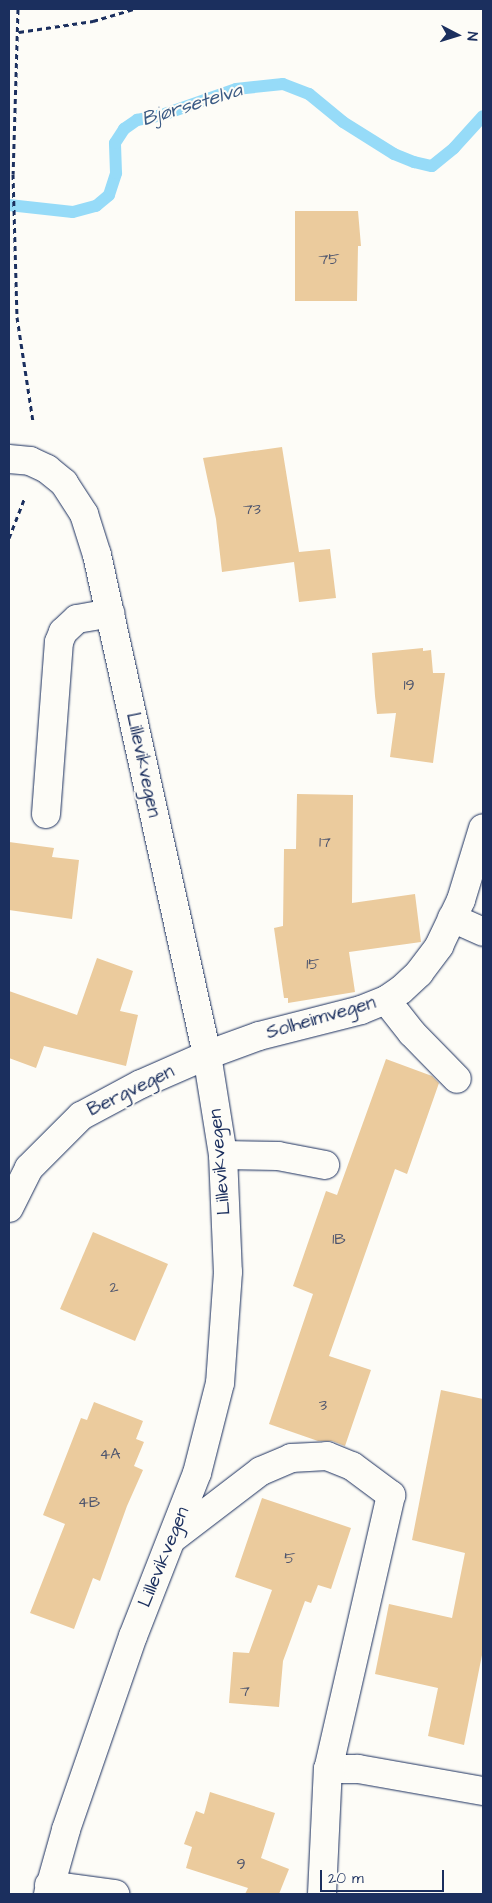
<!DOCTYPE html>
<meta charset="utf-8">
<style>
body{margin:0}
#map{position:relative;width:492px;height:1903px;overflow:hidden;background:#fdfcf7;font-family:"Architects Daughter",sans-serif}
div>[style]{position:absolute}
.stream>*{height:12px;margin:-6px;padding:0 6px;transform-origin:6px;border-radius:6px;background:#96dbf8}
.building>*{inset:0;background:#ebcb9d}
.path>*{height:3px;margin-top:-1.5px;transform-origin:0;background:repeating-linear-gradient(90deg,#1b2f5e 0 5px,transparent 0 9px)}
.roads{filter:drop-shadow(0 0 1px #1b2f5e) drop-shadow(0 0 1px #1b2f5e)}
.minor>*{height:28px;margin:-14px;padding:0 14px;transform-origin:14px;border-radius:14px;background:#fdfcf7}
span{translate:-50% -50%;white-space:nowrap;text-align:center;line-height:1.15;-webkit-text-stroke:4px #fdfcf7;paint-order:stroke}
.number-label{font-size:16px;color:#4f566e}
.number-label span{-webkit-text-stroke-width:0}
.street-label{font-size:19px;color:#1b2f5e}
.water-label{font-size:20px;color:#3a5a84;font-style:italic}
.frame{position:absolute;inset:0;border:10px solid #1b2f5e;pointer-events:none}
.north{position:absolute;left:432px;top:10px;width:50px;height:50px;-webkit-text-stroke:4px #fdfcf7;paint-order:stroke;rotate:95deg;font-size:14px;font-weight:700;line-height:20px;text-align:center;color:#1b2f5e}
.north::after{content:'';display:block;margin:auto;width:18px;height:22px;background:#1b2f5e;clip-path:polygon(50% 0,100% 100%,50% 72%,0 100%)}
.scale{position:absolute;left:320px;top:1870px;width:124px;height:22px;box-sizing:border-box;border:2px solid #1b2f5e;border-top:0;padding-left:6px;font-size:15px;line-height:18px;white-space:nowrap;color:#1b2f5e;-webkit-text-stroke:4px #fdfcf7;paint-order:stroke}
</style>
<div id="map">
<div class="stream">
<div style="left:9px;top:205px;width:64px;rotate:6.2deg"></div>
<div style="left:73px;top:212px;width:24px;rotate:-15deg"></div>
<div style="left:96px;top:206px;width:17px;rotate:-40deg"></div>
<div style="left:109px;top:195px;width:23px;rotate:-72deg"></div>
<div style="left:116px;top:173px;width:30px;rotate:-92deg"></div>
<div style="left:115px;top:143px;width:17px;rotate:-57deg"></div>
<div style="left:124px;top:129px;width:16px;rotate:-35deg"></div>
<div style="left:137px;top:120px;width:25px;rotate:-11deg"></div>
<div style="left:162px;top:115px;width:78px;rotate:-19.4deg"></div>
<div style="left:236px;top:89px;width:47px;rotate:-6.1deg"></div>
<div style="left:283px;top:84px;width:28px;rotate:21deg"></div>
<div style="left:309px;top:94px;width:44px;rotate:39.5deg"></div>
<div style="left:343px;top:122px;width:60px;rotate:32.1deg"></div>
<div style="left:394px;top:154px;width:22px;rotate:22deg"></div>
<div style="left:414px;top:162px;width:18px;rotate:13deg"></div>
<div style="left:432px;top:166px;width:28px;rotate:-39deg"></div>
<div style="left:454px;top:148px;width:43px;rotate:-47.8deg"></div>
</div>
<div class="building">
<div style="clip-path:polygon(295px 211px,358px 211px,361px 246px,358px 246px,357px 301px,295px 301px)"></div>
<div style="clip-path:polygon(282px 447px,299px 552px,330px 549px,336px 598px,299px 602px,294px 562px,222px 572px,216px 519px,203px 458px)"></div>
<div style="clip-path:polygon(423px 648px,423px 651px,431px 650px,433px 673px,445px 673px,433px 763px,390px 757px,396px 713px,377px 714px,375px 696px,372px 653px)"></div>
<div style="clip-path:polygon(297px 794px,353px 795px,352px 903px,415px 894px,421px 942px,349px 952px,355px 992px,288px 1003px,288px 998px,284px 998px,274px 928px,283px 926px,284px 849px,296px 849px)"></div>
<div style="clip-path:polygon(9px 842px,54px 848px,52px 857px,79px 860px,72px 919px,9px 910px)"></div>
<div style="clip-path:polygon(97px 958px,133px 971px,120px 1011px,138px 1015px,126px 1066px,44px 1046px,36px 1068px,9px 1058px,9px 991px,77px 1015px)"></div>
<div style="clip-path:polygon(386px 1059px,432px 1076px,439px 1083px,407px 1174px,395px 1169px,329px 1356px,371px 1370px,345px 1446px,332px 1441px,318px 1441px,269px 1424px,313px 1294px,293px 1286px,326px 1191px,337px 1195px)"></div>
<div style="clip-path:polygon(93px 1232px,168px 1264px,135px 1341px,60px 1309px)"></div>
<div style="clip-path:polygon(441px 1390px,483px 1399px,483px 1650px,464px 1745px,428px 1736px,438px 1688px,375px 1674px,389px 1604px,452px 1618px,465px 1553px,412px 1540px)"></div>
<div style="clip-path:polygon(94px 1402px,143px 1421px,136px 1439px,144px 1442px,134px 1466px,143px 1470px,127px 1506px,100px 1581px,93px 1578px,74px 1629px,30px 1613px,65px 1524px,43px 1515px,81px 1418px,87px 1420px)"></div>
<div style="clip-path:polygon(262px 1498px,351px 1528px,331px 1589px,318px 1585px,311px 1603px,305px 1601px,283px 1661px,279px 1707px,229px 1703px,233px 1652px,249px 1653px,272px 1590px,235px 1577px)"></div>
<div style="clip-path:polygon(210px 1792px,275px 1813px,261px 1858px,289px 1869px,279px 1894px,245px 1894px,248px 1888px,186px 1868px,192px 1847px,184px 1844px,196px 1811px,204px 1814px)"></div>
</div>
<div class="path">
<div style="left:18px;top:9px;width:165px;rotate:91.7deg"></div>
<div style="left:13px;top:174px;width:143px;rotate:88.4deg"></div>
<div style="left:17px;top:317px;width:106px;rotate:81.3deg"></div>
<div style="left:19px;top:32px;width:75px;rotate:-8.5deg"></div>
<div style="left:93px;top:21px;width:43px;rotate:-16.3deg"></div>
<div style="left:9px;top:538px;width:44px;rotate:-68.7deg"></div>
</div>
<div class="roads">
<div class="minor">
<div style="left:9px;top:459px;width:21px;rotate:5deg"></div>
<div style="left:30px;top:461px;width:19px;rotate:25deg"></div>
<div style="left:47px;top:469px;width:22px;rotate:39deg"></div>
<div style="left:64px;top:483px;width:37px;rotate:57deg"></div>
<div style="left:84px;top:514px;width:43px;rotate:72.4deg"></div>
<div style="left:97px;top:555px;width:512px;rotate:77.59deg"></div>
<div style="left:207px;top:1055px;width:101px;rotate:80.9deg"></div>
<div style="left:223px;top:1155px;width:117px;rotate:87.6deg"></div>
<div style="left:228px;top:1272px;width:111px;rotate:94.1deg"></div>
<div style="left:220px;top:1383px;width:93px;rotate:104.3deg"></div>
<div style="left:197px;top:1473px;width:175px;rotate:111.4deg"></div>
<div style="left:133px;top:1636px;width:205px;rotate:109.1deg"></div>
<div style="left:66px;top:1830px;width:66px;rotate:105.7deg"></div>
<div style="left:46px;top:814px;width:172px;rotate:-85.7deg"></div>
<div style="left:59px;top:642px;width:11px;rotate:-68deg"></div>
<div style="left:63px;top:632px;width:19px;rotate:-43deg"></div>
<div style="left:77px;top:619px;width:34px;rotate:-10deg"></div>
<div style="left:452px;top:918px;width:34px;rotate:24deg"></div>
<div style="left:386px;top:1000px;width:42px;rotate:51.8deg"></div>
<div style="left:412px;top:1033px;width:64px;rotate:45.6deg"></div>
<div style="left:223px;top:1155px;width:55px;rotate:1deg"></div>
<div style="left:278px;top:1156px;width:48px;rotate:10.8deg"></div>
<div style="left:9px;top:1208px;width:45px;rotate:-63.4deg"></div>
<div style="left:29px;top:1168px;width:74px;rotate:-45deg"></div>
<div style="left:81px;top:1116px;width:68px;rotate:-28.1deg"></div>
<div style="left:141px;top:1084px;width:72px;rotate:-23.7deg"></div>
<div style="left:207px;top:1055px;width:55px;rotate:-20.1deg"></div>
<div style="left:259px;top:1036px;width:105px;rotate:-14.3deg"></div>
<div style="left:361px;top:1010px;width:27px;rotate:-22deg"></div>
<div style="left:386px;top:1000px;width:18px;rotate:-34deg"></div>
<div style="left:401px;top:990px;width:25px;rotate:-43deg"></div>
<div style="left:419px;top:973px;width:34px;rotate:-53deg"></div>
<div style="left:439px;top:946px;width:51px;rotate:-64.4deg"></div>
<div style="left:461px;top:900px;width:75px;rotate:-73deg"></div>
<div style="left:172px;top:1539px;width:112px;rotate:-37.4deg"></div>
<div style="left:261px;top:1471px;width:33px;rotate:-23deg"></div>
<div style="left:291px;top:1458px;width:36px;rotate:-3deg"></div>
<div style="left:327px;top:1456px;width:27px;rotate:22deg"></div>
<div style="left:352px;top:1466px;width:49px;rotate:36.6deg"></div>
<div style="left:391px;top:1495px;width:281px;rotate:102.9deg"></div>
<div style="left:49px;top:1885px;width:67px;rotate:7.8deg"></div>
<div style="left:322px;top:1894px;width:125px;rotate:-87.3deg"></div>
<div style="left:328px;top:1769px;width:30px"></div>
<div style="left:358px;top:1769px;width:127px;rotate:10deg"></div>
</div>
</div>
<div class="number-label">
<span style="left:329px;top:259px">75</span>
<span style="left:252px;top:509px">73</span>
<span style="left:409px;top:685px">19</span>
<span style="left:325px;top:842px">17</span>
<span style="left:313px;top:964px">15</span>
<span style="left:339px;top:1239px">1B</span>
<span style="left:114px;top:1287px">2</span>
<span style="left:323px;top:1405px">3</span>
<span style="left:110px;top:1454px">4A</span>
<span style="left:89px;top:1502px">4B</span>
<span style="left:290px;top:1558px">5</span>
<span style="left:245px;top:1691px">7</span>
<span style="left:241px;top:1864px">9</span>
</div>
<div class="street-label">
<span style="left:143px;top:765px;rotate:78deg">Lillevikvegen</span>
<span style="left:321px;top:1018px;rotate:-16deg">Solheimvegen</span>
<span style="left:131px;top:1091px;rotate:-26deg">Bergvegen</span>
<span style="left:220px;top:1162px;rotate:-95deg">Lillevikvegen</span>
<span style="left:164px;top:1557px;rotate:-68deg">Lillevikvegen</span>
</div>
<div class="water-label">
<span style="left:192px;top:105px;rotate:-17deg">Bjørsetelva</span>
</div>
<div class="frame"></div>
<div class="north">N</div>
<div class="scale">20 m</div>
</div>
